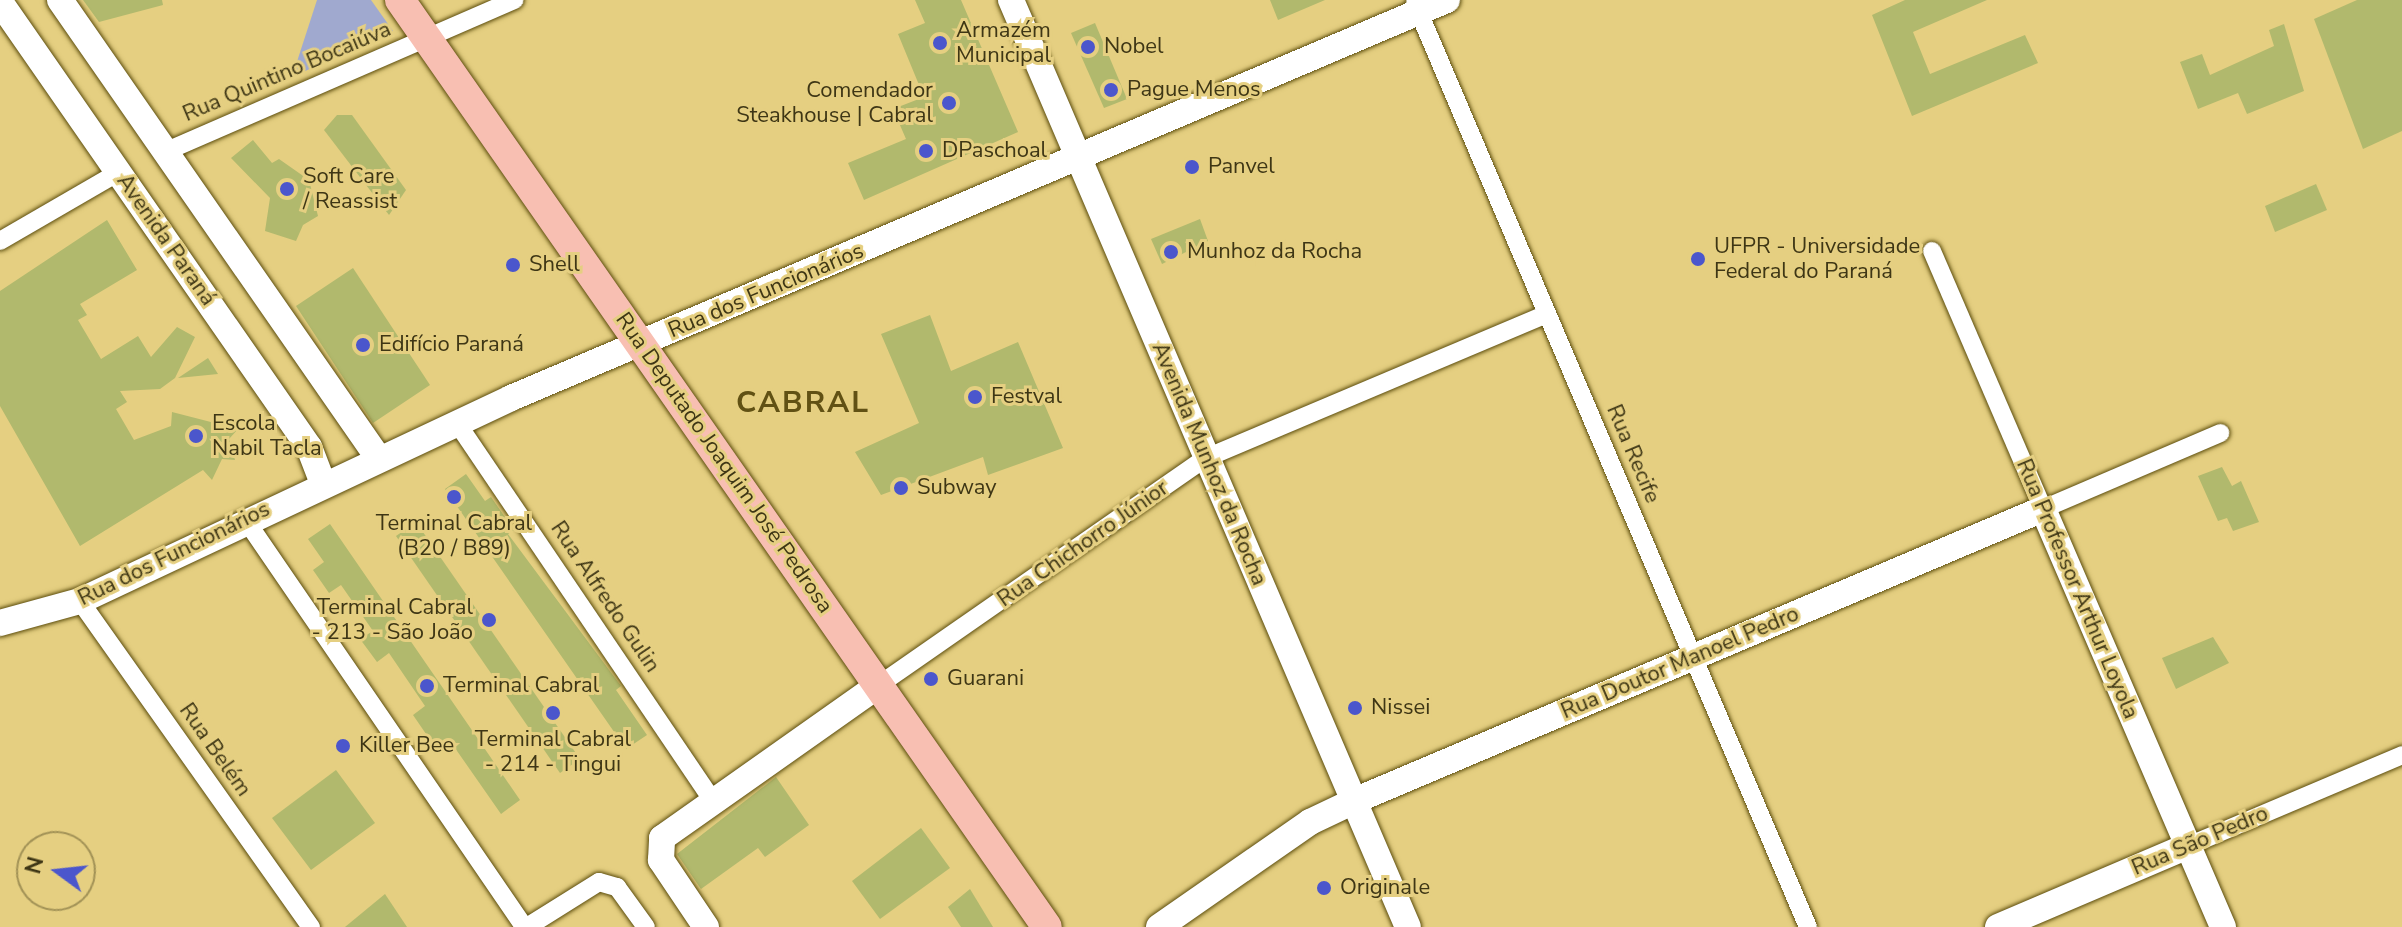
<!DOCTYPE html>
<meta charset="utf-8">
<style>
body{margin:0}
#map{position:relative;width:2402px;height:927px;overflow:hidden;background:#e5cf81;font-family:"Nunito Sans",sans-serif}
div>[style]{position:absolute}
.green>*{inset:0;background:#a0a9cf}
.building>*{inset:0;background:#b1b96d}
.roads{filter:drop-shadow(0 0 2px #5c4d0d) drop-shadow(0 0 2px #5c4d0d)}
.street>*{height:18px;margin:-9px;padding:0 9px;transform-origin:9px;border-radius:9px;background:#fff}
.secondary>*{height:26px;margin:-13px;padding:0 13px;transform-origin:13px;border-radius:13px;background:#fff}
.primary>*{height:30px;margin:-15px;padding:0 15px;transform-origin:15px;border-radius:15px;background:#f8bfb2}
.dots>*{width:22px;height:22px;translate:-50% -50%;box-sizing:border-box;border:4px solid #e5cf81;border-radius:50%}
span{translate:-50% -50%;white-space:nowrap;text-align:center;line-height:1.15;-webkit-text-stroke:6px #e5cf81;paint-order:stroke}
.poi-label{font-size:22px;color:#3e3615}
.left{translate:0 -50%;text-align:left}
.right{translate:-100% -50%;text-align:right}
.street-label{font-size:22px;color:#3e3615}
.district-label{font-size:30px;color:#615114;font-weight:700;letter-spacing:2px}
.north{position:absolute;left:16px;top:831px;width:80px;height:80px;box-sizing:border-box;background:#e5cf81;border:2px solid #a29256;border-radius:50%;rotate:285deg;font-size:22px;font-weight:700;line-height:32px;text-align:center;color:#3e3615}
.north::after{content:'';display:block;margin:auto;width:28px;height:36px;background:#4b56cc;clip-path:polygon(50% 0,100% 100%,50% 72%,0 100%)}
</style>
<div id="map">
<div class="green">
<div style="clip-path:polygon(317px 0,371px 0,393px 31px,292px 77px)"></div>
</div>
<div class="building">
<div style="clip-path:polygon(83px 0,162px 0,163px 5px,99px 22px)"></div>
<div style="clip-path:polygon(915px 0,961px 0,1018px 132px,864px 200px,848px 163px,906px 139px,893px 109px,924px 97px,898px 34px,925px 23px)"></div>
<div style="clip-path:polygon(1270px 0,1325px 0,1278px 20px)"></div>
<div style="clip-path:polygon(1905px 0,1987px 0,1913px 32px,1930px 74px,2025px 35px,2038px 63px,1912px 116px,1872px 15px)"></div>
<div style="clip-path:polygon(2357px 0,2402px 0,2402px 131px,2363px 149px,2314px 19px)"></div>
<div style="clip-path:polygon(1095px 23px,1127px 99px,1104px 108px,1071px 33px)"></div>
<div style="clip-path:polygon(2284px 24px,2304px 91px,2247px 114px,2238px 93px,2198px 109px,2180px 62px,2202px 54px,2210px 75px,2274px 46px,2269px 30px)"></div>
<div style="clip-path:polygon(337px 115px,352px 115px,406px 190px,389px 215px,324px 130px)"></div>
<div style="clip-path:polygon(253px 140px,272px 163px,279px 159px,309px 180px,318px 216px,303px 225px,296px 241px,265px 231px,270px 198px,231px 158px)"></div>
<div style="clip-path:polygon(2316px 184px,2327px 210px,2275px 232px,2265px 206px)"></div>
<div style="clip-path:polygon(1200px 219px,1208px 241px,1162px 264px,1151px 239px)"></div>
<div style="clip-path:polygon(107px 220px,137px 270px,80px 304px,87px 315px,78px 320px,101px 359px,138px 336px,151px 357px,177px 327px,195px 337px,175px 378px,160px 389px,120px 391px,127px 402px,116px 409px,134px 440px,171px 426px,172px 412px,238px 429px,229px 439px,235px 460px,222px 459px,212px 480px,203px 470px,80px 546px,0 406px,0 291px)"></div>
<div style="clip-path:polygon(353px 268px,430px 385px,373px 423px,296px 306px)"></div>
<div style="clip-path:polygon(930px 315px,951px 371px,1018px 342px,1063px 448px,988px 475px,983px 457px,881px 495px,855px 452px,919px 423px,881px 334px)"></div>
<div style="clip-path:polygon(208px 358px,218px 374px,178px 378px)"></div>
<div style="clip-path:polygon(2222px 467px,2232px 486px,2241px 481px,2259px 522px,2233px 531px,2227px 518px,2218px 521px,2198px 476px)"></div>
<div style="clip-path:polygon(466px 474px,485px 501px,491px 497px,514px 530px,508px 534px,621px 686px,616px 690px,647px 735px,626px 749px,445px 489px)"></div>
<div style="clip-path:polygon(416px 522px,580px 759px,560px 773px,396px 536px)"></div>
<div style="clip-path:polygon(330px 524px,520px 800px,501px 814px,448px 738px,435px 747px,413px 715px,425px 706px,389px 653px,377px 662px,360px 639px,373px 631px,341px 585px,329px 593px,313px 570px,324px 562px,308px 539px)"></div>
<div style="clip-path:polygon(2213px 637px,2229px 663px,2176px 689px,2162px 658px)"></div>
<div style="clip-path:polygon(336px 770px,375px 823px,311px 870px,272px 818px)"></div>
<div style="clip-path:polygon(776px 777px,809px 825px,765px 857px,758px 848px,701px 889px,677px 854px)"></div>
<div style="clip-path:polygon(921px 828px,950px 868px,880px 919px,852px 881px)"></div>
<div style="clip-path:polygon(970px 889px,993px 927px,961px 927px,948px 907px)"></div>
<div style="clip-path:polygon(385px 894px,407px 927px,345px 927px)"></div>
</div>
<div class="roads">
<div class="street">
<div style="left:1415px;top:3px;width:1004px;rotate:66.96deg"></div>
<div style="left:167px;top:151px;width:379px;rotate:-23.5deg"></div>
<div style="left:0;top:241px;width:138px;rotate:-30.1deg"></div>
<div style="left:1932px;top:251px;width:281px;rotate:66.7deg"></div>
<div style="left:2043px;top:509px;width:193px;rotate:-23.2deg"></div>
<div style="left:457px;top:423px;width:454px;rotate:55.9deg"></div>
<div style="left:245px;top:519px;width:494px;rotate:55.6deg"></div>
<div style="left:80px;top:601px;width:400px;rotate:54.7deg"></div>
<div style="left:879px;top:685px;width:398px;rotate:-34.8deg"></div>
<div style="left:1206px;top:458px;width:370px;rotate:-22.9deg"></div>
<div style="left:2188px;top:846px;width:233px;rotate:-23deg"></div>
<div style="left:527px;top:927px;width:85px;rotate:-32deg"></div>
<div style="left:599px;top:882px;width:19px;rotate:16deg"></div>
<div style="left:617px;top:887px;width:49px;rotate:54.1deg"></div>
</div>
<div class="secondary">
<div style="left:60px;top:0;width:559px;rotate:55.2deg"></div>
<div style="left:1011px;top:0;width:1008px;rotate:66.82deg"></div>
<div style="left:0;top:2px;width:542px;rotate:55.22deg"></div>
<div style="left:309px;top:447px;width:40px;rotate:69deg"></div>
<div style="left:0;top:623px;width:83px;rotate:-15.4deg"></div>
<div style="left:80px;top:601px;width:476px;rotate:-25.2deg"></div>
<div style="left:511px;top:398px;width:1017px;rotate:-23.04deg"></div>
<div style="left:706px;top:927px;width:81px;rotate:-123.9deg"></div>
<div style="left:661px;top:860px;width:22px;rotate:-87deg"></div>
<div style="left:662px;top:838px;width:266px;rotate:-35.2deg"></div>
<div style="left:1159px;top:927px;width:184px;rotate:-34.8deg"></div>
<div style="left:1310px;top:822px;width:49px;rotate:-25.5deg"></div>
<div style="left:1354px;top:801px;width:748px;rotate:-22.97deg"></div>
<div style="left:2043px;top:509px;width:455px;rotate:66.7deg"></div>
<div style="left:1998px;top:927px;width:207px;rotate:-23.1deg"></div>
</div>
<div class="primary">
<div style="left:400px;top:0;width:1130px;rotate:55.09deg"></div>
</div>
</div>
<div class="dots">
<div style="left:940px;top:43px;background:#4b56cc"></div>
<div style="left:1088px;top:47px;background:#4b56cc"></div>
<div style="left:1111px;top:90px;background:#4b56cc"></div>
<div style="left:949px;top:103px;background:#4b56cc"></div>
<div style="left:926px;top:151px;background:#4b56cc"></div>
<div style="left:1192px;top:167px;background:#4b56cc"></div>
<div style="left:287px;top:189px;background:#4b56cc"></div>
<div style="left:1171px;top:252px;background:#4b56cc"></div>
<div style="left:1698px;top:259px;background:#4b56cc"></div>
<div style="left:513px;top:265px;background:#4b56cc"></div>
<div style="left:363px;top:345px;background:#4b56cc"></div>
<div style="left:975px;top:397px;background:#4b56cc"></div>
<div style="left:196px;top:436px;background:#4b56cc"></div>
<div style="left:901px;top:488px;background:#4b56cc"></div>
<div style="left:454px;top:497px;background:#4b56cc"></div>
<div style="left:489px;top:620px;background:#4b56cc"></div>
<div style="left:931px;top:679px;background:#4b56cc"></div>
<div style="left:427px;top:686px;background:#4b56cc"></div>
<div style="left:1355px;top:708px;background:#4b56cc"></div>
<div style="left:553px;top:713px;background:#4b56cc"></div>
<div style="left:343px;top:746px;background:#4b56cc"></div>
<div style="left:1324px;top:888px;background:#4b56cc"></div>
</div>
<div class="poi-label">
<span class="left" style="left:956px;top:43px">Armazém<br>Municipal</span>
<span class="left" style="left:1104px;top:47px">Nobel</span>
<span class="right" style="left:933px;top:103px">Comendador<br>Steakhouse | Cabral</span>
<span class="left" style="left:1127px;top:90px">Pague Menos</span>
<span class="left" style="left:942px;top:151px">DPaschoal</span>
<span class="left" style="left:1208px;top:167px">Panvel</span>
<span class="left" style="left:303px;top:189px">Soft Care<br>/ Reassist</span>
<span class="left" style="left:1714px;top:259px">UFPR - Universidade<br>Federal do Paraná</span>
<span class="left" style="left:1187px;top:252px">Munhoz da Rocha</span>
<span class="left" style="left:529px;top:265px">Shell</span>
<span class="left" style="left:379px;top:345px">Edifício Paraná</span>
<span class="left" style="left:991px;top:397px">Festval</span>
<span class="left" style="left:212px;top:436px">Escola<br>Nabil Tacla</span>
<span class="left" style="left:917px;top:488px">Subway</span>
<span style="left:454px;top:536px">Terminal Cabral<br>(B20 / B89)</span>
<span class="right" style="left:473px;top:620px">Terminal Cabral<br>- 213 - São João</span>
<span class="left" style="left:947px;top:679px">Guarani</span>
<span class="left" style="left:443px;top:686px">Terminal Cabral</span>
<span class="left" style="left:1371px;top:708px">Nissei</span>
<span style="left:553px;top:752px">Terminal Cabral<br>- 214 - Tingui</span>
<span class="left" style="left:359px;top:746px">Killer Bee</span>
<span class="left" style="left:1340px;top:888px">Originale</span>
</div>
<div class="street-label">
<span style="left:287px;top:72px;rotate:-23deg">Rua Quintino Bocaiúva</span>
<span style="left:166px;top:240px;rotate:55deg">Avenida Paraná</span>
<span style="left:766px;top:291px;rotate:-23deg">Rua dos Funcionários</span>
<span style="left:1633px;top:454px;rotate:67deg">Rua Recife</span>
<span style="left:724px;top:463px;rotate:55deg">Rua Deputado Joaquim José Pedrosa</span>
<span style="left:1209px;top:464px;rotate:67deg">Avenida Munhoz da Rocha</span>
<span style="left:1083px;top:544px;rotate:-35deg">Rua Chichorro Júnior</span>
<span style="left:174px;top:554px;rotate:-26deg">Rua dos Funcionários</span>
<span style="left:2077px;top:589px;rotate:67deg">Rua Professor Arthur Loyola</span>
<span style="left:605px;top:597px;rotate:56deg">Rua Alfredo Gulin</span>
<span style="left:1680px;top:663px;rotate:-23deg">Rua Doutor Manoel Pedro</span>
<span style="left:215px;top:750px;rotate:55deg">Rua Belém</span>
<span style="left:2200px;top:841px;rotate:-23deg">Rua São Pedro</span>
</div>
<div class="district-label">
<span style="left:803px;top:403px">CABRAL</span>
</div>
<div class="north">N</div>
</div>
